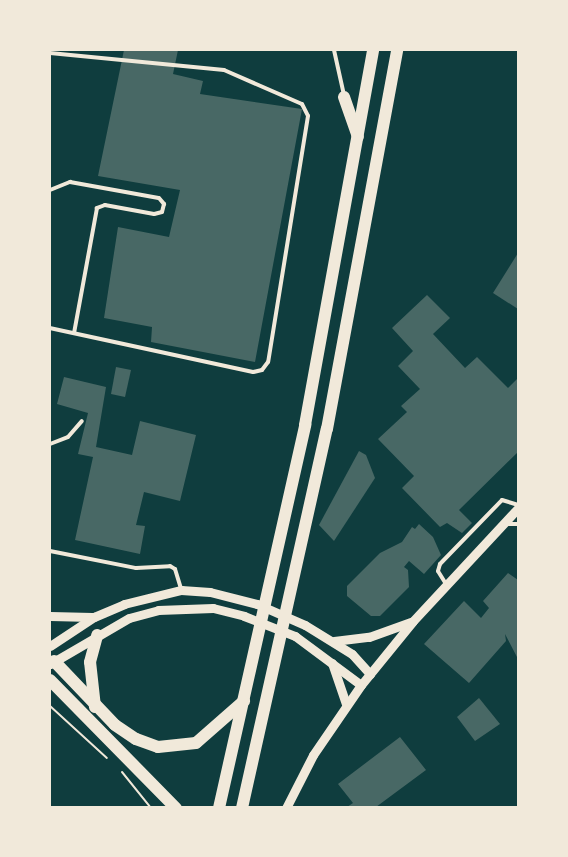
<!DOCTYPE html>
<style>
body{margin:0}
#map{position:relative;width:568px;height:857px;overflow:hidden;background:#0f3d3e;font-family:"Work Sans",sans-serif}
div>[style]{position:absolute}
.building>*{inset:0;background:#486865}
.path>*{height:2px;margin:-1px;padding:0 1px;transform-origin:1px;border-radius:1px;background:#f1e9da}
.service>*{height:4px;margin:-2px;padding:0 2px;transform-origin:2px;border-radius:2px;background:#f1e9da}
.tertiary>*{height:9px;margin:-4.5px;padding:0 4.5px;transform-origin:4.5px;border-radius:4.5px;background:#f1e9da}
.trunk>*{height:12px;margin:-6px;padding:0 6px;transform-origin:6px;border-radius:6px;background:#f1e9da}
span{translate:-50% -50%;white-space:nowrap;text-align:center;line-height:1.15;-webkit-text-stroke:4.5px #f1e9da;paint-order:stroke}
.frame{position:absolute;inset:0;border:51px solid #f1e9da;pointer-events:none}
</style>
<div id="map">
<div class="building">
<div style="clip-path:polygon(124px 50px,178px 50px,173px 74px,203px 81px,200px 94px,302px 109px,255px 362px,151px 342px,152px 327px,104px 318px,118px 227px,169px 237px,180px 190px,98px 176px)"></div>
<div style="clip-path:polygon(518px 253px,518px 309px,493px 293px)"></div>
<div style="clip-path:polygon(427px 295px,450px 318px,433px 334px,465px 368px,477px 357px,508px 388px,518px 378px,518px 452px,459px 510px,472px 523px,462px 533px,447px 523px,440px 527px,402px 488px,414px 476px,378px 439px,407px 412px,401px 406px,420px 389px,398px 366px,413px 351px,392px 328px)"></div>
<div style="clip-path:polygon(116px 367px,131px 370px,125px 397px,111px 394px)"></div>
<div style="clip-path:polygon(64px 377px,106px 387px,96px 447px,132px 455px,140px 421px,196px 435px,180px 501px,144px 492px,136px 525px,145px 526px,140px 554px,75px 540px,93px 457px,78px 454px,88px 413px,57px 404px)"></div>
<div style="clip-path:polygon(359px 451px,366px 455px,375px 478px,334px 541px,319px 525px)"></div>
<div style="clip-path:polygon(419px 524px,433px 537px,441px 555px,424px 574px,409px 561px,404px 567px,408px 570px,409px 587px,380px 616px,371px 616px,347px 596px,347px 586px,380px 553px,402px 542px,412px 527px,415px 529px)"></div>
<div style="clip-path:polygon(508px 573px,518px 580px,518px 659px,505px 634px,506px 641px,469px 683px,424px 644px,464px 601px,481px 618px,489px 608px,483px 601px)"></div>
<div style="clip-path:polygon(479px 698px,500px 724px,475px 741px,457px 717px)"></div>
<div style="clip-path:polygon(400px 737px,426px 770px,376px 807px,347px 807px,353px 803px,338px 784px)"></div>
</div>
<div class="path">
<div style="left:50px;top:706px;width:77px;rotate:42.4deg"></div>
<div style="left:122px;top:772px;width:46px;rotate:51.1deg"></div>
</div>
<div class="service">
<div style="left:334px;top:50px;width:46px;rotate:77.5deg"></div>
<div style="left:50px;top:53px;width:175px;rotate:5.6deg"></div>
<div style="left:224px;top:70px;width:85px;rotate:23.6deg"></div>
<div style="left:302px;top:104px;width:13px;rotate:63deg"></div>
<div style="left:308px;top:116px;width:249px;rotate:99.2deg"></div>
<div style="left:268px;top:362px;width:10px;rotate:127deg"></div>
<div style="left:262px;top:370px;width:9px;rotate:167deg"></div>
<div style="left:253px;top:372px;width:208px;rotate:-167.8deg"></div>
<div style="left:50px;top:190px;width:22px;rotate:-22deg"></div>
<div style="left:70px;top:182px;width:90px;rotate:10.2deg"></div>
<div style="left:159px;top:198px;width:8px;rotate:50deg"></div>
<div style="left:164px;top:204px;width:8px;rotate:104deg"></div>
<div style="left:162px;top:212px;width:8px;rotate:166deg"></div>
<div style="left:154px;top:214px;width:50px;rotate:-169.6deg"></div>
<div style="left:105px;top:205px;width:9px;rotate:159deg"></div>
<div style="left:97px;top:208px;width:127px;rotate:100.4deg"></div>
<div style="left:50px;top:444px;width:19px;rotate:-21deg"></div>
<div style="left:68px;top:437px;width:21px;rotate:-49deg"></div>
<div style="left:507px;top:524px;width:11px"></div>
<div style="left:50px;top:551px;width:88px;rotate:11.2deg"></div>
<div style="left:136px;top:568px;width:34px;rotate:-3deg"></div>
<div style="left:170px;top:566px;width:6px;rotate:31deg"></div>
<div style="left:175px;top:569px;width:21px;rotate:73deg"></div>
<div style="left:446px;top:584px;width:15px;rotate:-122deg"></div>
<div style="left:438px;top:571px;width:7px;rotate:-74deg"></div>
<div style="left:440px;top:564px;width:89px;rotate:-45.9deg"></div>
<div style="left:502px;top:500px;width:17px;rotate:17deg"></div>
</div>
<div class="tertiary">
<div style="left:50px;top:616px;width:42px;rotate:1.4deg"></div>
<div style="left:334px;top:641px;width:35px;rotate:-7deg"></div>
<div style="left:369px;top:637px;width:45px;rotate:-19.7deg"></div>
<div style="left:50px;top:646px;width:53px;rotate:-33.4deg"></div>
<div style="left:94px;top:617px;width:33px;rotate:-23deg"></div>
<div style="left:124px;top:604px;width:59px;rotate:-13.8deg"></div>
<div style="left:181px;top:590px;width:29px;rotate:4deg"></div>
<div style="left:210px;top:592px;width:49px;rotate:14.3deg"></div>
<div style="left:257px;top:604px;width:52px;rotate:23.6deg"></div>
<div style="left:305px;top:625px;width:55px;rotate:31.7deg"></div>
<div style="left:352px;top:654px;width:27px;rotate:48deg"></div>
<div style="left:332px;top:663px;width:43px;rotate:71.1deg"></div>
<div style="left:50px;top:664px;width:91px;rotate:-30.2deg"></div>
<div style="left:129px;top:618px;width:30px;rotate:-15deg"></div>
<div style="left:158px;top:610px;width:55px;rotate:-2.1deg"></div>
<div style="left:213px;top:608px;width:32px;rotate:14deg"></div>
<div style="left:244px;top:616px;width:55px;rotate:21.4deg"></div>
<div style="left:295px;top:636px;width:82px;rotate:36.6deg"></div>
<div style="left:286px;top:808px;width:59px;rotate:-63deg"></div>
<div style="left:313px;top:755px;width:85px;rotate:-55.6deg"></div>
<div style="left:361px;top:685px;width:82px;rotate:-50.9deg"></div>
<div style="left:413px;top:621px;width:154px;rotate:-47.1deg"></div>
</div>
<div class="trunk">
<div style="left:344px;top:97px;width:42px;rotate:70.7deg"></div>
<div style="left:54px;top:661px;width:88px;rotate:46.4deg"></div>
<div style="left:115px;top:725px;width:25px;rotate:34deg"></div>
<div style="left:136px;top:739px;width:23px;rotate:20deg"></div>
<div style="left:158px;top:747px;width:38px;rotate:-6deg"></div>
<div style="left:196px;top:743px;width:64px;rotate:-41.2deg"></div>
<div style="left:50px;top:680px;width:180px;rotate:45.5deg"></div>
<div style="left:95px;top:707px;width:45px;rotate:-96.3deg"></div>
<div style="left:90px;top:662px;width:28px;rotate:-75deg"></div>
<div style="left:219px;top:808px;width:393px;rotate:-77.3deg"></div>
<div style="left:305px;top:425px;width:381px;rotate:-79.7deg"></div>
<div style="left:242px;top:808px;width:388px;rotate:-77.4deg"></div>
<div style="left:327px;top:429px;width:385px;rotate:-79.5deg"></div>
</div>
<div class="frame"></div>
</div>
